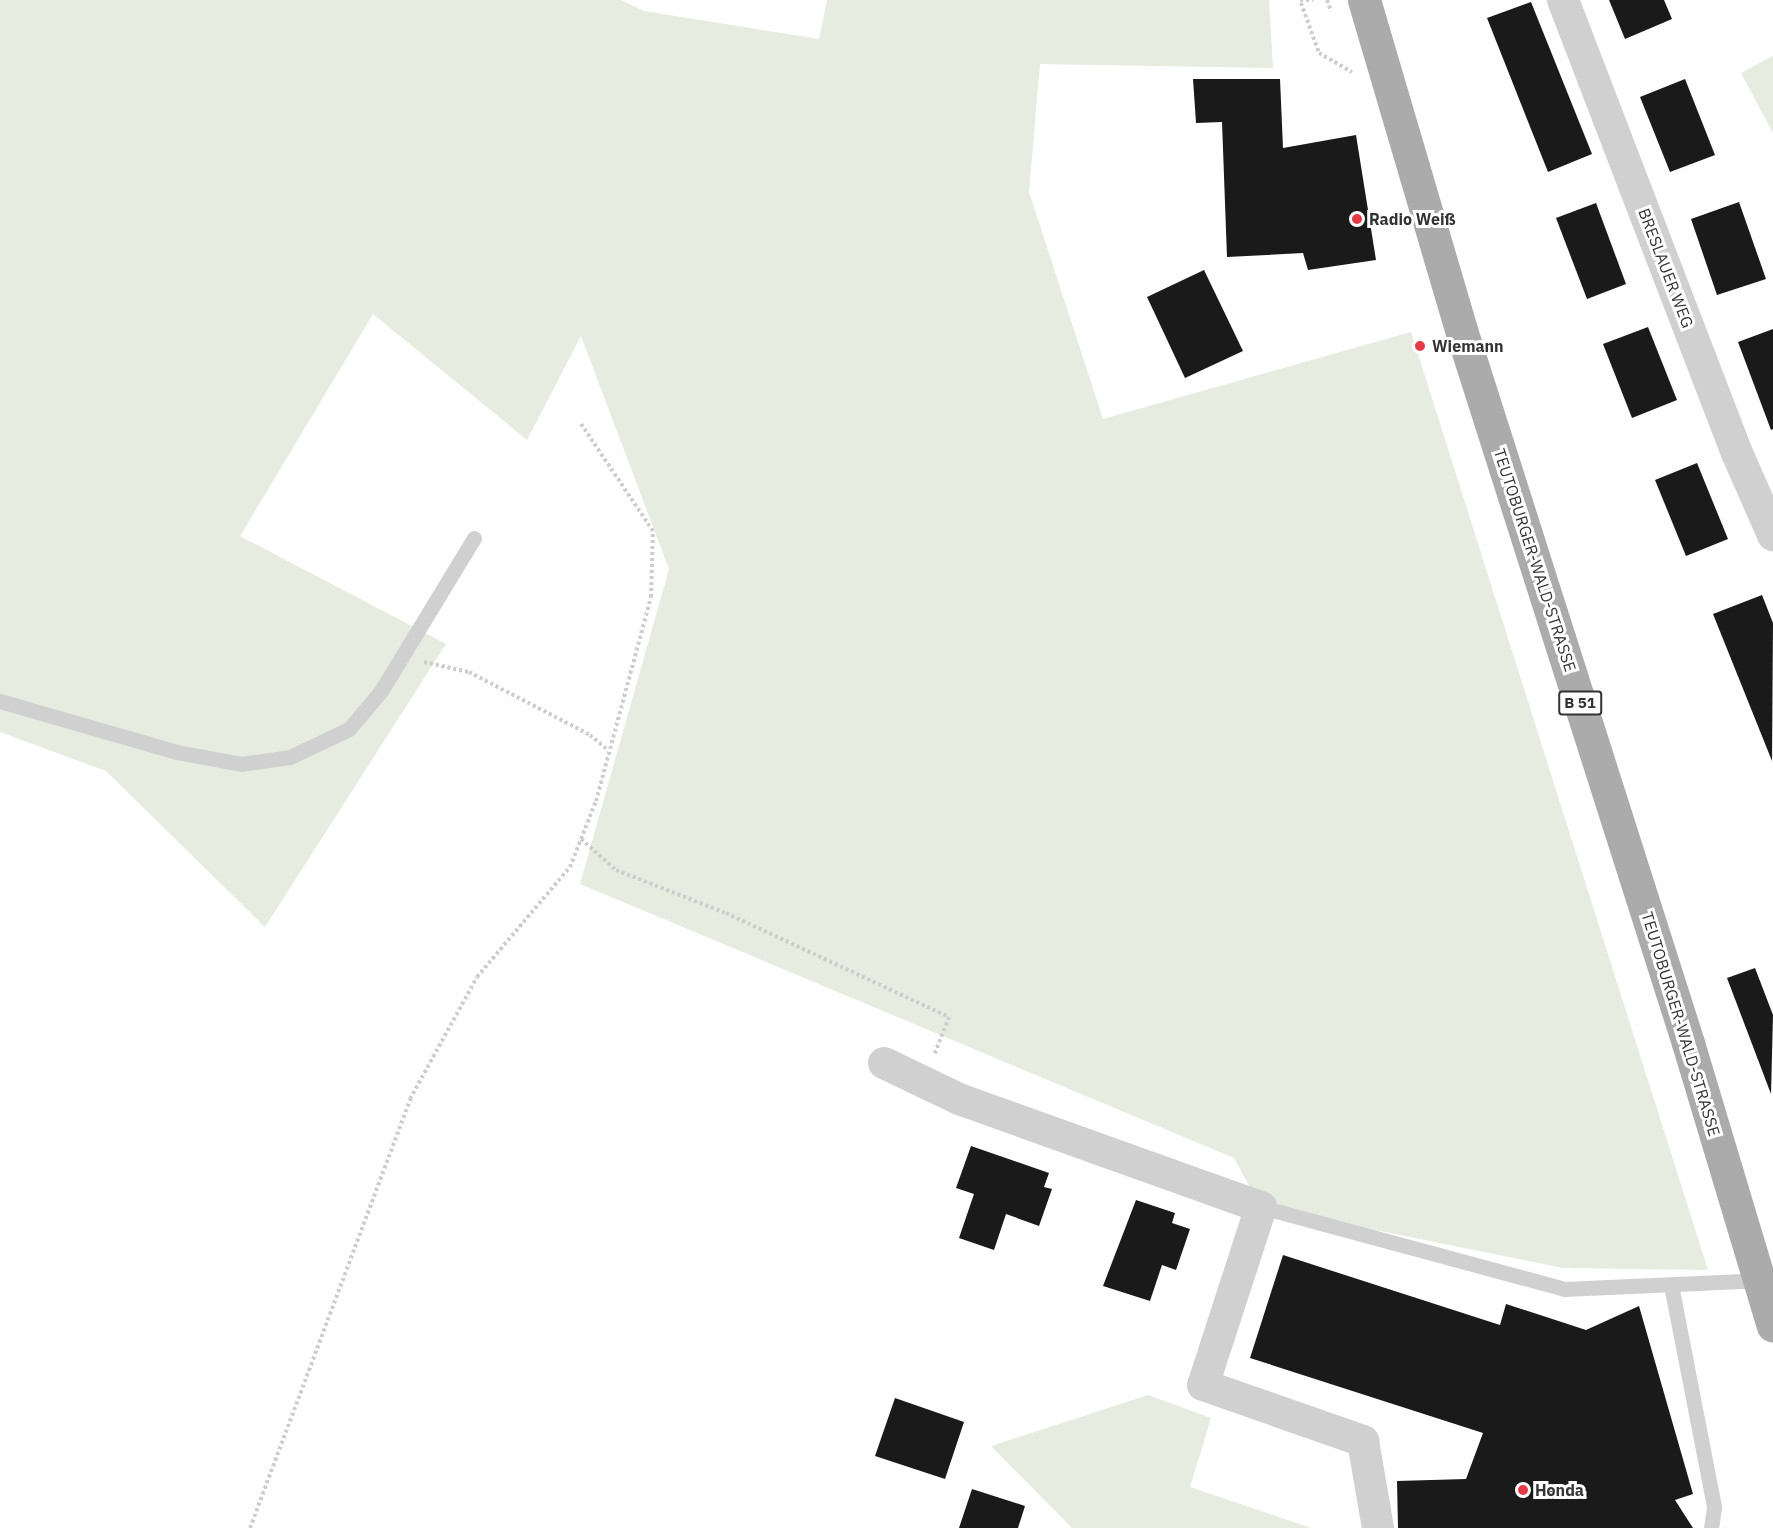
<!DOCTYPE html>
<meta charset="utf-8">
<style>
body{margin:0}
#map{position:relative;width:1773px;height:1528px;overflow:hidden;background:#fff;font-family:"IBM Plex Sans",sans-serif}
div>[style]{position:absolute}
.green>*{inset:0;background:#e6ecdf}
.building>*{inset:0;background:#1a1a1a}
.path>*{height:4px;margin-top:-2px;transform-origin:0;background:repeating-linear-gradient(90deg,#cdcdcd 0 3px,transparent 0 6px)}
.lane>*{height:15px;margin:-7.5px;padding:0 7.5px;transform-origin:7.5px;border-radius:7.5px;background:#d0d0d0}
.street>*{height:32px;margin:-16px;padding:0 16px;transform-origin:16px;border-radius:16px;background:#d0d0d0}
.primary>*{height:33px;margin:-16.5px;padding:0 16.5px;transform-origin:16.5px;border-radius:16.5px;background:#ababab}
.dots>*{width:16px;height:16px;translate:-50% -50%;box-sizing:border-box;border:3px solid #fff;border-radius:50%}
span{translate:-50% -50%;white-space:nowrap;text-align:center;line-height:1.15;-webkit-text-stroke:6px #fff;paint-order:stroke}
.shield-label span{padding:2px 4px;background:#fff;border:2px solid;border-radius:4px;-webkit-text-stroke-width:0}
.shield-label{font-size:15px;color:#333;font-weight:700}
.poi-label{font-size:16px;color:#333;font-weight:700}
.left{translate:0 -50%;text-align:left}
.street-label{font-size:16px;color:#333}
</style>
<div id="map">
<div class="green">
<div style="clip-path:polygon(0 0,621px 0,644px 11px,819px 39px,827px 0,1269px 0,1273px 68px,1040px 64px,1029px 192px,1103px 419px,1411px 332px,1708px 1270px,1563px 1268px,1261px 1207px,1234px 1158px,580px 884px,669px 569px,581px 336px,527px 440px,373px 314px,240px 536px,446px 644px,265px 927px,106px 771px,0 732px)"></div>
<div style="clip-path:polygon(1773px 56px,1773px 133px,1741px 73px)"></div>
<div style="clip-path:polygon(1148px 1395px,1211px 1418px,1190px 1487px,1311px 1528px,1072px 1528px,991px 1446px)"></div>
</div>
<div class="building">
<div style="clip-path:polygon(1609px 0,1664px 0,1672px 19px,1625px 39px)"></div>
<div style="clip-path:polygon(1531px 2px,1592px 154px,1548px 172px,1487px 18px)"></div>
<div style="clip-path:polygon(1193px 79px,1280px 79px,1283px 148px,1356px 135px,1376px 260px,1308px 270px,1303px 253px,1227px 257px,1222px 122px,1196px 123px)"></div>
<div style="clip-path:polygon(1685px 79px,1715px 155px,1670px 172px,1640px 97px)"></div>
<div style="clip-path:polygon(1739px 202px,1766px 279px,1717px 295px,1691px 219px)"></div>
<div style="clip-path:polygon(1596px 203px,1626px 284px,1587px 299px,1556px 218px)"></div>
<div style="clip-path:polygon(1204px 270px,1243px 351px,1185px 378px,1147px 297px)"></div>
<div style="clip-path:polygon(1648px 327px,1677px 400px,1632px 418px,1603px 344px)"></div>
<div style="clip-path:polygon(1773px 329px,1773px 429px,1771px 430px,1738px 342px)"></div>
<div style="clip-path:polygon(1697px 463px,1728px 539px,1686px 556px,1655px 480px)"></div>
<div style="clip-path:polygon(1762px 595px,1773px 623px,1772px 761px,1713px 614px)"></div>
<div style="clip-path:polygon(1755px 968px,1773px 1015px,1771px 1094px,1727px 978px)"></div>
<div style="clip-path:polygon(971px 1146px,1049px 1173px,1044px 1187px,1052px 1189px,1039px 1226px,1006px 1214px,994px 1250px,959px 1238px,974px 1194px,956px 1188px)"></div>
<div style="clip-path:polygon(1136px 1200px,1175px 1213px,1172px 1223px,1190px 1229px,1176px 1270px,1162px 1265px,1150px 1301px,1103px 1286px)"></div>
<div style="clip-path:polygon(1283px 1255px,1500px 1325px,1506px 1304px,1586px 1330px,1639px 1306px,1693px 1494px,1675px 1500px,1693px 1528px,1398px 1528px,1397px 1481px,1466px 1479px,1483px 1433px,1250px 1358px)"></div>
<div style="clip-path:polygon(895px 1398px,964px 1422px,945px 1479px,875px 1456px)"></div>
<div style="clip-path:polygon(972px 1489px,1025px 1506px,1018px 1528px,959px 1528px)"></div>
</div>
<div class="path">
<div style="left:1300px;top:0;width:13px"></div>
<div style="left:1327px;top:0;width:12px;rotate:70deg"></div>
<div style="left:1301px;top:3px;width:53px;rotate:70.2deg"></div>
<div style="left:1319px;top:53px;width:38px;rotate:30deg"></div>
<div style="left:424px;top:662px;width:46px;rotate:12.5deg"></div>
<div style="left:469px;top:672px;width:136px;rotate:27.5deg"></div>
<div style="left:590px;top:735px;width:23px;rotate:40deg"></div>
<div style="left:581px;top:839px;width:47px;rotate:41.5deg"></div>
<div style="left:616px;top:870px;width:118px;rotate:21.4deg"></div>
<div style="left:726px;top:913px;width:246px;rotate:25deg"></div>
<div style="left:949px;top:1017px;width:41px;rotate:111.5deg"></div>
<div style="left:250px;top:1528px;width:458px;rotate:-69.5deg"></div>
<div style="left:410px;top:1099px;width:139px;rotate:-61.2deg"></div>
<div style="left:477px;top:977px;width:144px;rotate:-49.8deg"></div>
<div style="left:570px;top:867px;width:71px;rotate:-68.5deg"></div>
<div style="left:596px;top:801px;width:211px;rotate:-74.9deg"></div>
<div style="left:651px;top:597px;width:66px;rotate:-88.3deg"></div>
<div style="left:653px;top:531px;width:129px;rotate:-123.9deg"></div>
</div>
<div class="lane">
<div style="left:0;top:701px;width:184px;rotate:16.1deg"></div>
<div style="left:177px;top:752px;width:65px;rotate:10.6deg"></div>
<div style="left:241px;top:764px;width:49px;rotate:-8.1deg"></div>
<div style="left:290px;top:757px;width:65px;rotate:-25.4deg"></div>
<div style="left:349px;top:729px;width:50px;rotate:-49.9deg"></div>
<div style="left:381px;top:691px;width:179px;rotate:-58.7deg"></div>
<div style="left:1261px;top:1207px;width:314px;rotate:15.1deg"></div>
<div style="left:1564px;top:1289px;width:195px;rotate:-2.6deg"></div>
<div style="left:1671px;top:1285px;width:226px;rotate:79deg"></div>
<div style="left:1714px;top:1507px;width:21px;rotate:98deg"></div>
</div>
<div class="street">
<div style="left:1563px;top:0;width:485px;rotate:69deg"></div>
<div style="left:1737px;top:453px;width:90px;rotate:66.3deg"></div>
<div style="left:884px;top:1063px;width:83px;rotate:25.6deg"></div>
<div style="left:959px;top:1099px;width:321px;rotate:19.7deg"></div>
<div style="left:1261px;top:1207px;width:187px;rotate:108deg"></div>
<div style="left:1203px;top:1385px;width:170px;rotate:19.3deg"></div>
<div style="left:1363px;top:1441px;width:88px;rotate:80.2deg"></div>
</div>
<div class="primary">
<div style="left:1364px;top:0;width:347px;rotate:73.6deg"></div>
<div style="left:1462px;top:333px;width:745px;rotate:72.34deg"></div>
<div style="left:1688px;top:1043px;width:295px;rotate:73.3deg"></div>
</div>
<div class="dots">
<div style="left:1357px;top:219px;background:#e63946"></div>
<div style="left:1420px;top:346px;background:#e63946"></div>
<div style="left:1523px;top:1490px;background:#e63946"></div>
</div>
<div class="shield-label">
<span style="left:1580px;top:703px">B 51</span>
</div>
<div class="poi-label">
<span class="left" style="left:1369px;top:219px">Radio Weiß</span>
<span class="left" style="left:1432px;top:346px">Wiemann</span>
<span class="left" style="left:1535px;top:1490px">Honda</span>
</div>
<div class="street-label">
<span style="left:1666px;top:268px;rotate:69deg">BRESLAUER WEG</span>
<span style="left:1535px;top:560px;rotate:72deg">TEUTOBURGER-WALD-STRASSE</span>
<span style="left:1681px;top:1024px;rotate:73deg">TEUTOBURGER-WALD-STRASSE</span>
</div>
</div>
